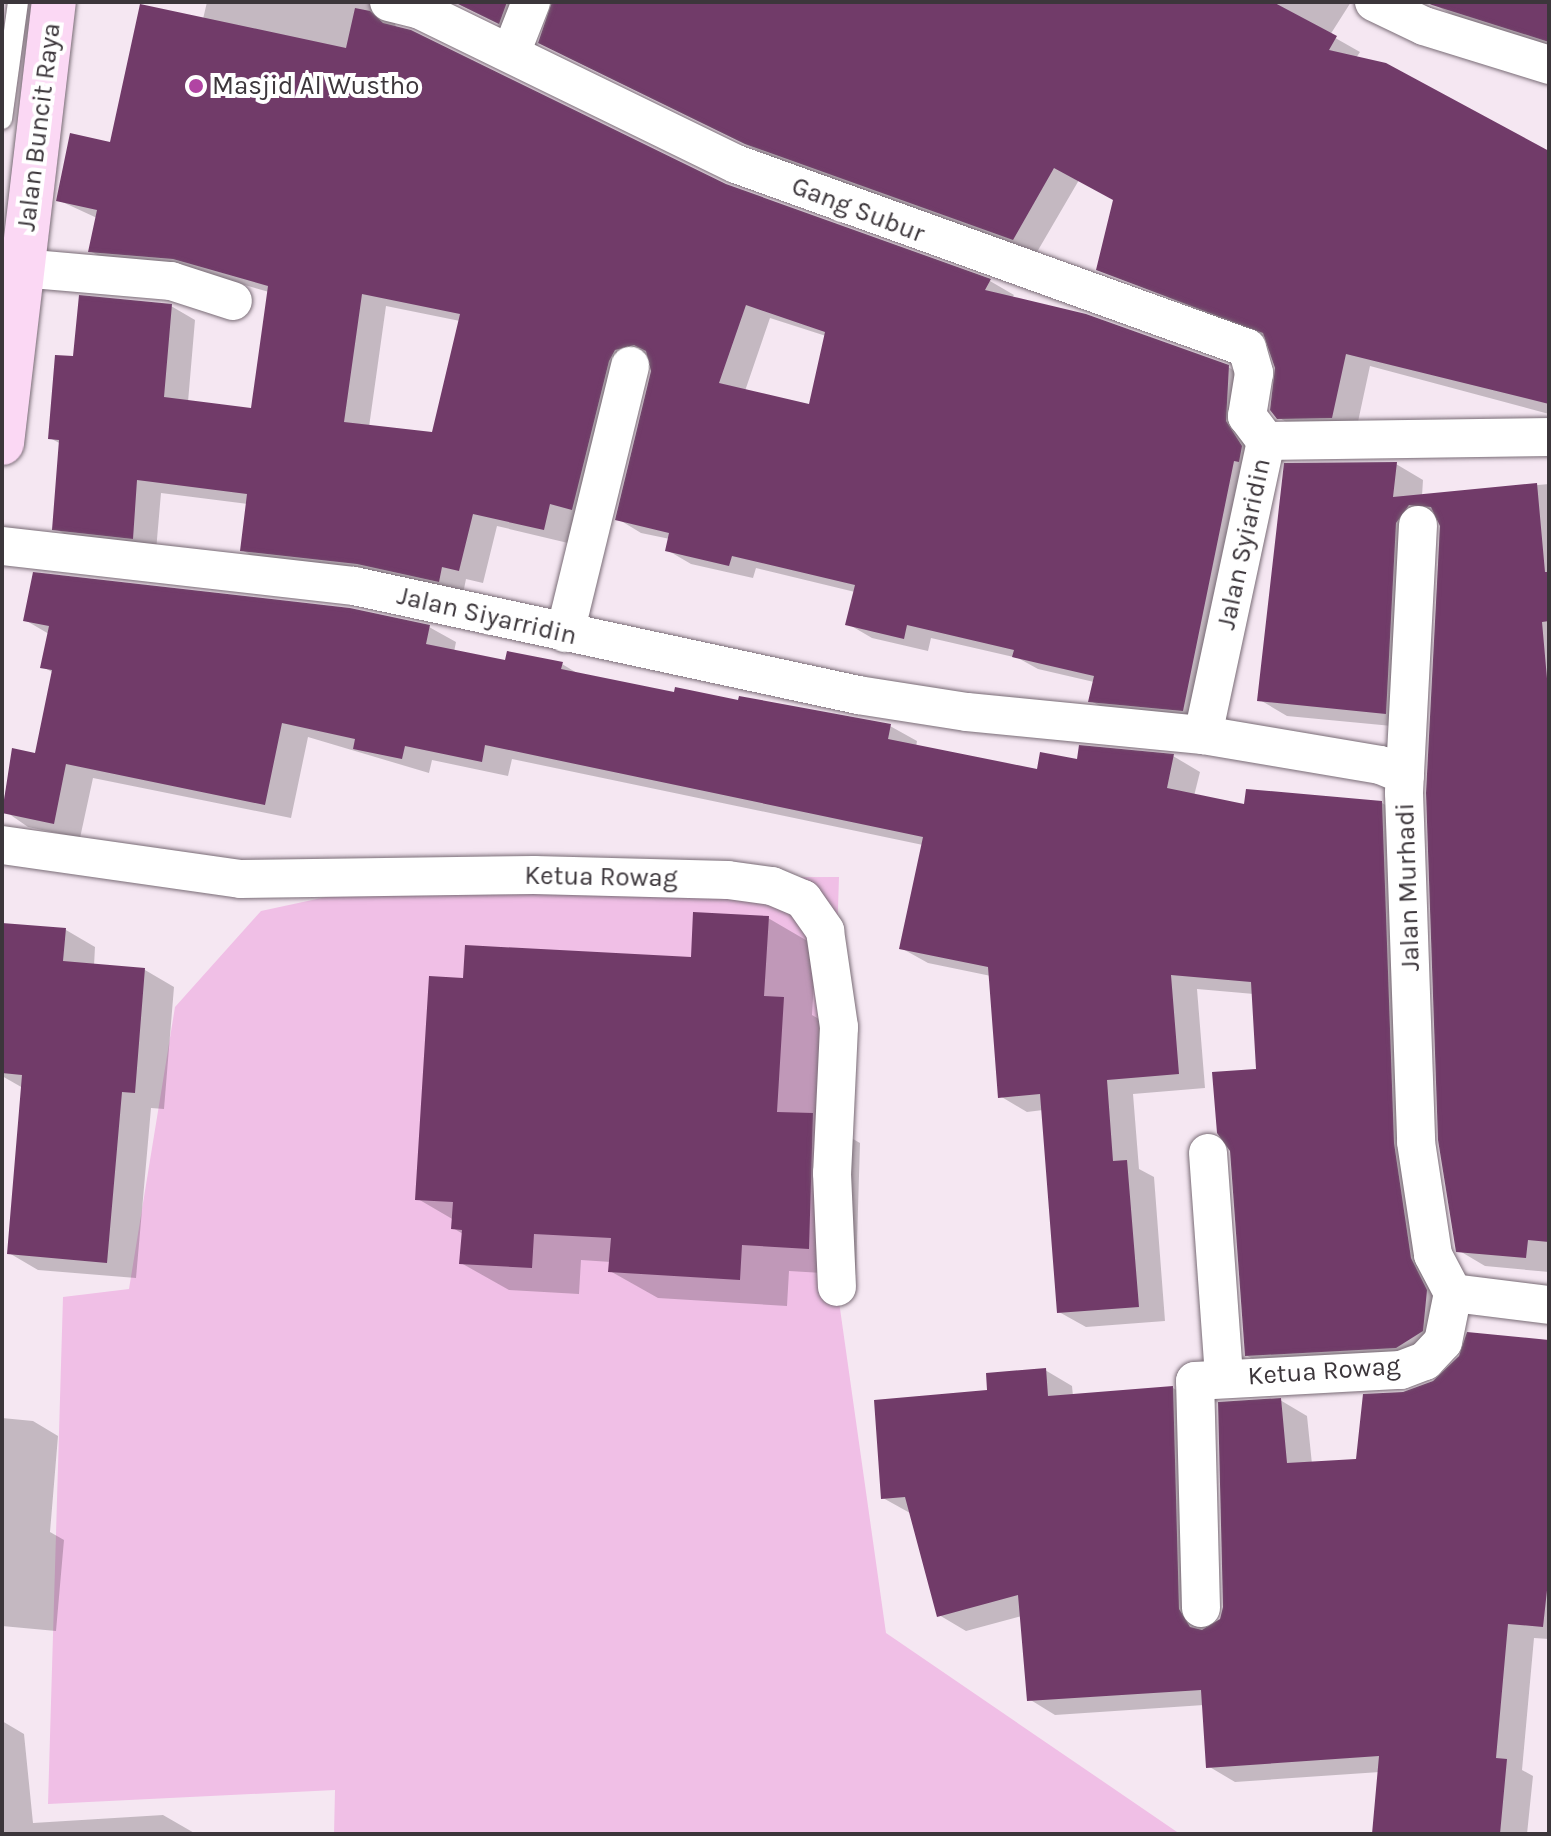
<!DOCTYPE html>
<style>
body{margin:0}
#map{position:relative;width:1551px;height:1836px;overflow:hidden;background:#f5e7f2;font-family:Karla,sans-serif}
div>[style]{position:absolute}
.green>*{inset:0;background:#f0bfe6}
.shadow>*{inset:0;background:#0003}
.building>*{inset:0;background:#713b69}
.roads{filter:drop-shadow(0 0 2px #796c76) drop-shadow(0 0 2px #796c76)}
.lane>*{height:20px;margin:-10px;padding:0 10px;transform-origin:10px;border-radius:10px;background:#fff}
.street>*{height:38px;margin:-19px;padding:0 19px;transform-origin:19px;border-radius:19px;background:#fff}
.primary>*{height:44px;margin:-22px;padding:0 22px;transform-origin:22px;border-radius:22px;background:#fbd8f4}
.dots>*{width:22px;height:22px;translate:-50% -50%;box-sizing:border-box;border:4px solid #fff;border-radius:50%}
span{translate:-50% -50%;white-space:nowrap;text-align:center;line-height:1.15;-webkit-text-stroke:8px #fff;paint-order:stroke}
.poi-label{font-size:26px;color:#3c363b}
.left{translate:0 -50%;text-align:left}
.street-label{font-size:26px;color:#3c363b}
.frame{position:absolute;inset:0;border:4px solid #3c363b;pointer-events:none}
</style>
<div id="map">
<div class="green">
<div style="clip-path:polygon(839px 877px,828px 1224px,886px 1633px,1180px 1834px,334px 1834px,335px 1790px,48px 1804px,63px 1297px,129px 1289px,175px 1007px,261px 911px,410px 879px)"></div>
</div>
<div class="shadow">
<div style="clip-path:polygon(evenodd,207px 2px,399px 2px,391px 10px,396px 27px,726px 186px,990px 281px,1014px 295px,1012px 298px,1228px 367px,1252px 381px,1249px 436px,1206px 723px,1114px 714px,1091px 701px,1094px 682px,1038px 669px,1018px 658px,931px 638px,928px 651px,872px 638px,848px 624px,855px 592px,756px 568px,753px 578px,691px 564px,667px 550px,670px 539px,641px 533px,618px 519px,653px 371px,650px 360px,639px 363px,568px 543px,497px 526px,483px 583px,466px 579px,463px 594px,266px 564px,242px 550px,248px 504px,161px 493px,156px 551px,78px 542px,54px 528px,61px 444px,50px 438px,75px 358px,171px 306px,195px 320px,188px 402px,252px 411px,269px 292px,199px 272px,114px 264px,90px 251px,97px 218px,58px 200px,112px 144px,203px 19px,207px 2px,386px 306px,460px 321px,433px 435px,369px 427px,386px 306px,207px 2px,770px 318px,826px 336px,811px 406px,745px 391px,770px 318px)"></div>
<div style="clip-path:polygon(454px 2px,539px 2px,523px 36px)"></div>
<div style="clip-path:polygon(554px 2px,1351px 2px,1330px 35px,1360px 52px,1356px 58px,1549px 153px,1549px 414px,1370px 366px,1356px 431px,1303px 432px,1278px 417px,1277px 367px,1267px 338px,1099px 269px,1115px 200px,1079px 180px,1037px 252px,771px 157px,565px 56px,541px 42px)"></div>
<div style="clip-path:polygon(1430px 2px,1549px 2px,1549px 47px,1458px 18px)"></div>
<div style="clip-path:polygon(1396px 464px,1423px 480px,1422px 496px,1549px 484px,1549px 1272px,1485px 1266px,1458px 1250px,1428px 793px,1440px 519px,1435px 521px,1413px 728px,1287px 716px,1260px 700px)"></div>
<div style="clip-path:polygon(25px 620px,429px 627px,456px 642px,454px 652px,506px 662px,562px 664px,582px 676px,675px 695px,890px 726px,917px 741px,916px 747px,1038px 771px,1078px 761px,1173px 756px,1200px 772px,1194px 796px,1246px 807px,1382px 803px,1408px 818px,1449px 1347px,1273px 1371px,1246px 1355px,1258px 1071px,1254px 994px,1197px 989px,1205px 1088px,1133px 1094px,1139px 1169px,1154px 1177px,1165px 1321px,1086px 1327px,1059px 1312px,1043px 1110px,1027px 1112px,1000px 1096px,991px 976px,928px 963px,901px 948px,923px 845px,512px 759px,508px 776px,432px 760px,429px 773px,308px 737px,291px 818px,93px 778px,80px 838px,28px 827px,2px 809px,14px 751px,36px 755px,54px 673px,43px 667px,49px 634px)"></div>
<div style="clip-path:polygon(768px 918px,816px 946px,812px 1015px,831px 1026px,825px 1123px,860px 1143px,856px 1275px,789px 1271px,787px 1306px,658px 1298px,610px 1271px,611px 1262px,581px 1260px,579px 1294px,509px 1290px,461px 1263px,463px 1234px,453px 1228px,454px 1220px,418px 1199px,465px 981px,693px 959px)"></div>
<div style="clip-path:polygon(2px 925px,66px 930px,95px 947px,94px 966px,145px 970px,174px 987px,164px 1109px,151px 1108px,136px 1278px,38px 1270px,9px 1253px,23px 1088px,2px 1076px)"></div>
<div style="clip-path:polygon(1549px 1342px,1549px 1639px,1534px 1638px,1522px 1770px,1533px 1776px,1527px 1834px,1374px 1834px,1380px 1772px,1235px 1782px,1208px 1766px,1204px 1705px,1055px 1715px,1029px 1699px,1022px 1616px,966px 1631px,939px 1615px,910px 1513px,883px 1498px,989px 1392px,1045px 1370px,1072px 1386px,1073px 1396px,1173px 1388px,1199px 1404px,1207px 1629px,1222px 1620px,1280px 1400px,1307px 1416px,1312px 1464px,1358px 1461px,1403px 1394px)"></div>
<div style="clip-path:polygon(2px 1418px,33px 1421px,58px 1436px,50px 1532px,64px 1540px,56px 1631px,2px 1626px)"></div>
<div style="clip-path:polygon(2px 1721px,24px 1734px,33px 1823px,163px 1815px,196px 1834px,2px 1834px)"></div>
</div>
<div class="building">
<div style="clip-path:polygon(454px 2px,507px 2px,499px 24px)"></div>
<div style="clip-path:polygon(552px 2px,1273px 2px,1337px 36px,1329px 50px,1386px 63px,1549px 151px,1549px 404px,1346px 354px,1332px 418px,1277px 419px,1270px 410px,1275px 368px,1263px 333px,1096px 270px,1113px 200px,1054px 168px,1013px 240px,745px 144px,538px 43px)"></div>
<div style="clip-path:polygon(1425px 2px,1549px 2px,1549px 42px,1432px 5px)"></div>
<div style="clip-path:polygon(evenodd,140px 4px,346px 48px,355px 8px,370px 11px,383px 23px,411px 30px,726px 184px,991px 279px,985px 290px,1086px 314px,1229px 365px,1226px 421px,1242px 446px,1239px 462px,1234px 461px,1183px 711px,1088px 702px,1094px 676px,1012px 657px,1014px 650px,907px 625px,904px 639px,845px 625px,855px 585px,732px 556px,729px 566px,665px 551px,669px 533px,615px 520px,651px 371px,646px 351px,634px 345px,615px 350px,609px 361px,572px 510px,550px 504px,544px 530px,473px 514px,459px 571px,442px 567px,439px 582px,357px 564px,240px 551px,247px 494px,137px 480px,133px 539px,52px 530px,59px 440px,48px 439px,55px 355px,73px 356px,79px 295px,172px 304px,164px 397px,251px 408px,268px 286px,173px 259px,88px 252px,97px 210px,56px 201px,70px 133px,110px 142px,140px 4px,362px 294px,460px 314px,432px 432px,344px 422px,362px 294px,140px 4px,746px 305px,825px 332px,809px 404px,719px 383px,746px 305px)"></div>
<div style="clip-path:polygon(1397px 462px,1393px 497px,1537px 483px,1545px 572px,1549px 572px,1549px 621px,1542px 622px,1549px 701px,1549px 1242px,1528px 1240px,1526px 1258px,1456px 1252px,1438px 1140px,1426px 793px,1440px 526px,1431px 507px,1409px 505px,1396px 523px,1386px 714px,1257px 701px,1284px 463px)"></div>
<div style="clip-path:polygon(33px 572px,350px 608px,430px 625px,426px 644px,505px 660px,507px 651px,563px 662px,561px 669px,674px 692px,675px 687px,738px 700px,739px 696px,891px 724px,888px 739px,1037px 769px,1040px 752px,1077px 759px,1079px 745px,1174px 754px,1167px 788px,1244px 804px,1246px 789px,1382px 801px,1394px 1143px,1411px 1258px,1427px 1290px,1423px 1331px,1396px 1348px,1245px 1356px,1230px 1151px,1217px 1133px,1212px 1072px,1256px 1069px,1251px 982px,1171px 975px,1179px 1074px,1107px 1080px,1113px 1161px,1127px 1160px,1139px 1307px,1057px 1313px,1040px 1094px,998px 1098px,988px 967px,899px 949px,923px 837px,485px 745px,482px 762px,405px 746px,402px 759px,353px 749px,355px 739px,282px 723px,265px 805px,66px 764px,54px 824px,2px 813px,12px 748px,35px 753px,52px 670px,40px 668px,49px 626px,23px 621px)"></div>
<div style="clip-path:polygon(693px 912px,769px 916px,764px 996px,784px 997px,777px 1112px,813px 1113px,809px 1249px,742px 1245px,740px 1280px,608px 1272px,611px 1238px,534px 1234px,532px 1268px,459px 1264px,462px 1230px,451px 1229px,453px 1202px,415px 1200px,429px 976px,463px 978px,465px 945px,691px 957px)"></div>
<div style="clip-path:polygon(2px 923px,66px 928px,63px 961px,145px 968px,135px 1093px,122px 1092px,107px 1263px,7px 1254px,22px 1075px,2px 1073px)"></div>
<div style="clip-path:polygon(1467px 1332px,1549px 1340px,1549px 1572px,1543px 1627px,1508px 1624px,1496px 1758px,1507px 1759px,1500px 1834px,1372px 1834px,1379px 1756px,1206px 1768px,1201px 1690px,1027px 1701px,1018px 1595px,937px 1617px,905px 1497px,881px 1499px,874px 1400px,987px 1390px,986px 1373px,1046px 1368px,1048px 1396px,1173px 1386px,1179px 1609px,1190px 1627px,1202px 1630px,1220px 1619px,1223px 1607px,1218px 1402px,1281px 1398px,1287px 1463px,1356px 1459px,1363px 1394px,1403px 1392px,1433px 1381px,1459px 1356px)"></div>
</div>
<div class="roads">
<div class="lane">
<div style="left:2px;top:119px;width:118px;rotate:-82.2deg"></div>
</div>
<div class="street">
<div style="left:389px;top:2px;width:30px;rotate:14deg"></div>
<div style="left:418px;top:9px;width:354px;rotate:26deg"></div>
<div style="left:736px;top:164px;width:543px;rotate:19.8deg"></div>
<div style="left:1247px;top:348px;width:26px;rotate:74deg"></div>
<div style="left:1254px;top:373px;width:44px;rotate:99.2deg"></div>
<div style="left:1247px;top:416px;width:31px;rotate:53deg"></div>
<div style="left:1374px;top:2px;width:55px;rotate:25.6deg"></div>
<div style="left:1424px;top:26px;width:131px;rotate:17.3deg"></div>
<div style="left:511px;top:53px;width:55px;rotate:-68.6deg"></div>
<div style="left:21px;top:268px;width:151px;rotate:5deg"></div>
<div style="left:171px;top:281px;width:65px;rotate:17.9deg"></div>
<div style="left:1418px;top:525px;width:268px;rotate:93deg"></div>
<div style="left:1404px;top:793px;width:349px;rotate:88deg"></div>
<div style="left:1416px;top:1142px;width:114px;rotate:81.4deg"></div>
<div style="left:1433px;top:1255px;width:43px;rotate:62.2deg"></div>
<div style="left:2px;top:546px;width:354px;rotate:6.5deg"></div>
<div style="left:354px;top:586px;width:516px;rotate:12.2deg"></div>
<div style="left:858px;top:695px;width:110px;rotate:8.9deg"></div>
<div style="left:967px;top:712px;width:237px;rotate:5.6deg"></div>
<div style="left:1203px;top:735px;width:180px;rotate:9.6deg"></div>
<div style="left:1380px;top:765px;width:27px;rotate:22deg"></div>
<div style="left:565px;top:633px;width:275px;rotate:-76.3deg"></div>
<div style="left:1203px;top:735px;width:301px;rotate:-77.9deg"></div>
<div style="left:1266px;top:441px;width:283px;rotate:-0.8deg"></div>
<div style="left:2px;top:845px;width:241px;rotate:8.1deg"></div>
<div style="left:241px;top:879px;width:293px;rotate:-0.8deg"></div>
<div style="left:534px;top:875px;width:194px;rotate:1.5deg"></div>
<div style="left:728px;top:880px;width:44px;rotate:7.8deg"></div>
<div style="left:772px;top:886px;width:34px;rotate:23deg"></div>
<div style="left:803px;top:899px;width:39px;rotate:55deg"></div>
<div style="left:825px;top:931px;width:97px;rotate:81.7deg"></div>
<div style="left:839px;top:1027px;width:146px;rotate:92.7deg"></div>
<div style="left:832px;top:1173px;width:114px;rotate:87.5deg"></div>
<div style="left:1208px;top:1153px;width:226px;rotate:85.9deg"></div>
<div style="left:1453px;top:1293px;width:97px;rotate:7.1deg"></div>
<div style="left:1201px;top:1608px;width:227px;rotate:-91.5deg"></div>
<div style="left:1195px;top:1381px;width:206px;rotate:-3.1deg"></div>
<div style="left:1401px;top:1370px;width:26px;rotate:-21deg"></div>
<div style="left:1425px;top:1361px;width:26px;rotate:-47deg"></div>
<div style="left:1443px;top:1342px;width:50px;rotate:-78.5deg"></div>
</div>
<div class="primary">
<div style="left:2px;top:443px;width:444px;rotate:-83.3deg"></div>
</div>
</div>
<div class="dots">
<div style="left:196px;top:86px;background:#b144a3"></div>
</div>
<div class="poi-label">
<span class="left" style="left:212px;top:86px">Masjid Al Wustho</span>
</div>
<div class="street-label">
<span style="left:39px;top:127px;rotate:-83deg">Jalan Buncit Raya</span>
<span style="left:858px;top:210px;rotate:21deg">Gang Subur</span>
<span style="left:1244px;top:544px;rotate:-78deg">Jalan Syiaridin</span>
<span style="left:487px;top:616px;rotate:13deg">Jalan Siyarridin</span>
<span style="left:601px;top:877px;rotate:1deg">Ketua Rowag</span>
<span style="left:1408px;top:887px;rotate:-92deg">Jalan Murhadi</span>
<span style="left:1324px;top:1371px;rotate:-4deg">Ketua Rowag</span>
</div>
<div class="frame"></div>
</div>
